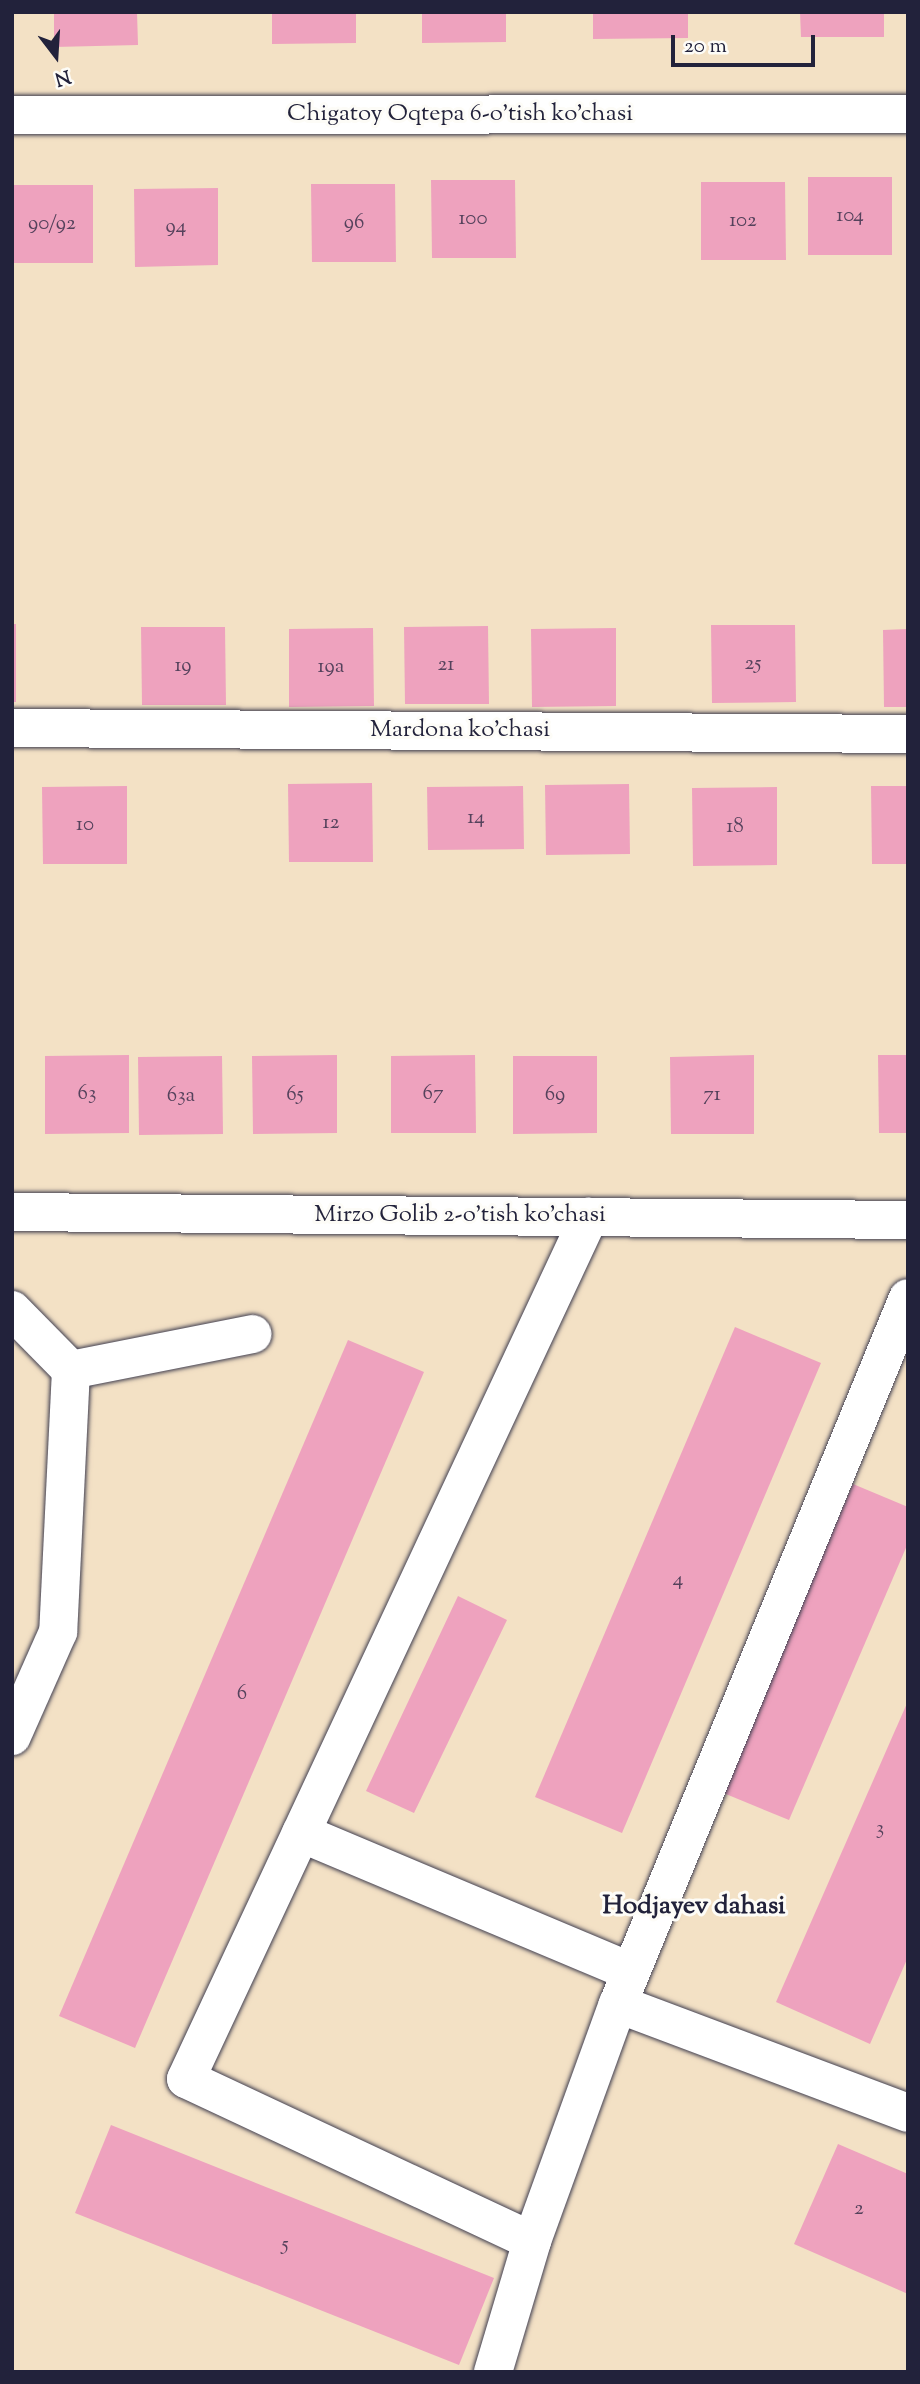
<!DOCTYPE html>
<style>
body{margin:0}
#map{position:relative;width:920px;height:2384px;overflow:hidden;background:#f3e1c5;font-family:"Sorts Mill Goudy",serif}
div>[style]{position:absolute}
.building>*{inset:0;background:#eea2be}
.roads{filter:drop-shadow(0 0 2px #413f50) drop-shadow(0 0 2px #413f50)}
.minor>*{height:38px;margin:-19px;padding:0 19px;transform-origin:19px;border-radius:19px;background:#fff}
span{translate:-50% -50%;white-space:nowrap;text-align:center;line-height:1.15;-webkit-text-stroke:6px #fdfcf7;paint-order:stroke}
.number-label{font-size:21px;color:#55425c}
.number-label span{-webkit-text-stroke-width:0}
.street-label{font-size:24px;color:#22223b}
.neighbourhood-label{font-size:26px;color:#22223b;font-weight:700}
.frame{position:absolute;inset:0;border:14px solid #22223b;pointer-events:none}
.north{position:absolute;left:21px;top:21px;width:70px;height:70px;-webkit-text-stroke:5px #fdfcf7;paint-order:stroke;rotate:163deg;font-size:19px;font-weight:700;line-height:28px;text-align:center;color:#22223b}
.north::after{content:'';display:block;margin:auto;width:24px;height:32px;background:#22223b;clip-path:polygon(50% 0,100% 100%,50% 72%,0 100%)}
.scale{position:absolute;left:671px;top:35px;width:144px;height:32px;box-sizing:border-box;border:4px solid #22223b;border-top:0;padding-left:9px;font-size:21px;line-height:24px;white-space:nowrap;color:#22223b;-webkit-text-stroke:5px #fdfcf7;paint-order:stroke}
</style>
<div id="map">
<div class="building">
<div style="clip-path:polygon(54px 12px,137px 12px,138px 45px,54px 47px)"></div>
<div style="clip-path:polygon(272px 12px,356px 12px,356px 43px,272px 44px)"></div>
<div style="clip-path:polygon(422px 12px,506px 12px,506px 42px,422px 43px)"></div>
<div style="clip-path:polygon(593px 12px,688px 12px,688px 38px,593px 39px)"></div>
<div style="clip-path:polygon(800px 12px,884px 12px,884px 37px,801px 37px)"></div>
<div style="clip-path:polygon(808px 177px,892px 177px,892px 255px,808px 255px)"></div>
<div style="clip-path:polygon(431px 180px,515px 180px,516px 258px,432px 258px)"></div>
<div style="clip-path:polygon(701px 182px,785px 182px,786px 260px,701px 260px)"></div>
<div style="clip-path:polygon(311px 184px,395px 184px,396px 262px,312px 262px)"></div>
<div style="clip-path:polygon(12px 185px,93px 185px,93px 263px,12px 263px)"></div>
<div style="clip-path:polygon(218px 188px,218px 265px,135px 267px,134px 189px)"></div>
<div style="clip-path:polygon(12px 624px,16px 624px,16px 702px,12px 702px)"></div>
<div style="clip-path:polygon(711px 625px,795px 625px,796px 702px,712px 703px)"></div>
<div style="clip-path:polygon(488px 626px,489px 704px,405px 704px,404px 627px)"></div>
<div style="clip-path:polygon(141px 627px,225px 627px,226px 705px,142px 705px)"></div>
<div style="clip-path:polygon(373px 628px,374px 706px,289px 707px,289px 629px)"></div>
<div style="clip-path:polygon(616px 628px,616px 706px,532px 707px,531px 629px)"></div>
<div style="clip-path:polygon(908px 629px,908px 707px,884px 707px,883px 630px)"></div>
<div style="clip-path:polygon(372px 783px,373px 862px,289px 862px,288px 784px)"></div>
<div style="clip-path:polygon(629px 784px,630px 854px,546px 855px,545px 785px)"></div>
<div style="clip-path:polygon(127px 786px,127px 864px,43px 864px,42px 787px)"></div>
<div style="clip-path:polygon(523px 786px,524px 849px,428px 850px,427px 787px)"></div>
<div style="clip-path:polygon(871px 786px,908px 786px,908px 864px,872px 864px)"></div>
<div style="clip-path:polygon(777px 787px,777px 865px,693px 866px,692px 788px)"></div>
<div style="clip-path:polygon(129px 1055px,129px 1133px,45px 1134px,45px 1056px)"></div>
<div style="clip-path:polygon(337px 1055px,337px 1133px,253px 1134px,252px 1056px)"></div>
<div style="clip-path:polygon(475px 1055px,476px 1133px,391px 1133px,391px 1056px)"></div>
<div style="clip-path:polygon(754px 1055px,754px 1134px,671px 1134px,670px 1057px)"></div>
<div style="clip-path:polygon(878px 1055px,908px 1055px,908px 1133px,879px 1133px)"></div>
<div style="clip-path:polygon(222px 1056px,223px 1134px,139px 1135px,138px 1057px)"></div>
<div style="clip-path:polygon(513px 1056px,597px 1056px,597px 1133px,513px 1134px)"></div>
<div style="clip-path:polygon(735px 1327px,821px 1363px,622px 1833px,535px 1797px)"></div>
<div style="clip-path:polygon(348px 1340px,424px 1372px,135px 2048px,59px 2016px)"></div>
<div style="clip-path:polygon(853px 1484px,908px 1507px,908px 1543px,789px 1820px,721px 1792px)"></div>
<div style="clip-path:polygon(458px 1596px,507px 1620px,414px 1813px,366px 1791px)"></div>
<div style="clip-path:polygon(908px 1701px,908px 1957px,870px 2044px,776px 2002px)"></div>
<div style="clip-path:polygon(111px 2125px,494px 2278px,459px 2365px,75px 2213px)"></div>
<div style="clip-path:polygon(838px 2144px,908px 2174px,908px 2294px,794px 2244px)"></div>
</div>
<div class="roads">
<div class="minor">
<div style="left:12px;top:115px;width:896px;rotate:-0.06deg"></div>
<div style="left:12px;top:728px;width:896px;rotate:0.38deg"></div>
<div style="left:12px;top:1212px;width:896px;rotate:0.51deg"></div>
<div style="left:12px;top:1310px;width:84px;rotate:45.5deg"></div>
<div style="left:71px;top:1370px;width:262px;rotate:92.8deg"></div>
<div style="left:58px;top:1632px;width:114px;rotate:113.9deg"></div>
<div style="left:71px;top:1370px;width:185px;rotate:-11.2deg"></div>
<div style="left:301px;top:1833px;width:357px;rotate:22.8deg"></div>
<div style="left:618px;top:2004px;width:310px;rotate:20.6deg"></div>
<div style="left:532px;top:2241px;width:382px;rotate:-154.9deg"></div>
<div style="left:186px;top:2079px;width:952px;rotate:-64.94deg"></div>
<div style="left:493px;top:2372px;width:137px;rotate:-73.4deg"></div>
<div style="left:532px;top:2241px;width:252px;rotate:-70.1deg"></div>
<div style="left:618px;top:2004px;width:763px;rotate:-67.67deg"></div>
</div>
</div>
<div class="number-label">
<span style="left:850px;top:216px">104</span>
<span style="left:473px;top:219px">100</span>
<span style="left:743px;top:221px">102</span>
<span style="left:354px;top:223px">96</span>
<span style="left:52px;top:224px">90/92</span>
<span style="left:176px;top:227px">94</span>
<span style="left:753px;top:664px">25</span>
<span style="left:446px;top:665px">21</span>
<span style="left:183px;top:666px">19</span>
<span style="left:331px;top:667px">19a</span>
<span style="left:476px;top:818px">14</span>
<span style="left:331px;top:823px">12</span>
<span style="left:85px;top:825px">10</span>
<span style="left:735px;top:827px">18</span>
<span style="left:87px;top:1094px">63</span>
<span style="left:433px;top:1094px">67</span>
<span style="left:295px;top:1095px">65</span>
<span style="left:555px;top:1095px">69</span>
<span style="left:712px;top:1095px">71</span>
<span style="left:181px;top:1096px">63a</span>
<span style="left:678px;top:1580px">4</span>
<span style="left:242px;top:1694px">6</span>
<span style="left:880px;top:1829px">3</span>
<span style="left:859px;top:2209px">2</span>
<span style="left:285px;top:2245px">5</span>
</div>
<div class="street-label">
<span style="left:460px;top:115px">Chigatoy Oqtepa 6-o'tish ko'chasi</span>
<span style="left:460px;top:731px">Mardona ko'chasi</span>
<span style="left:460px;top:1216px">Mirzo Golib 2-o'tish ko'chasi</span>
</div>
<div class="neighbourhood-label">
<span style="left:694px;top:1907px">Hodjayev dahasi</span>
</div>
<div class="frame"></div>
<div class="north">N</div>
<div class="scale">20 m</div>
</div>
